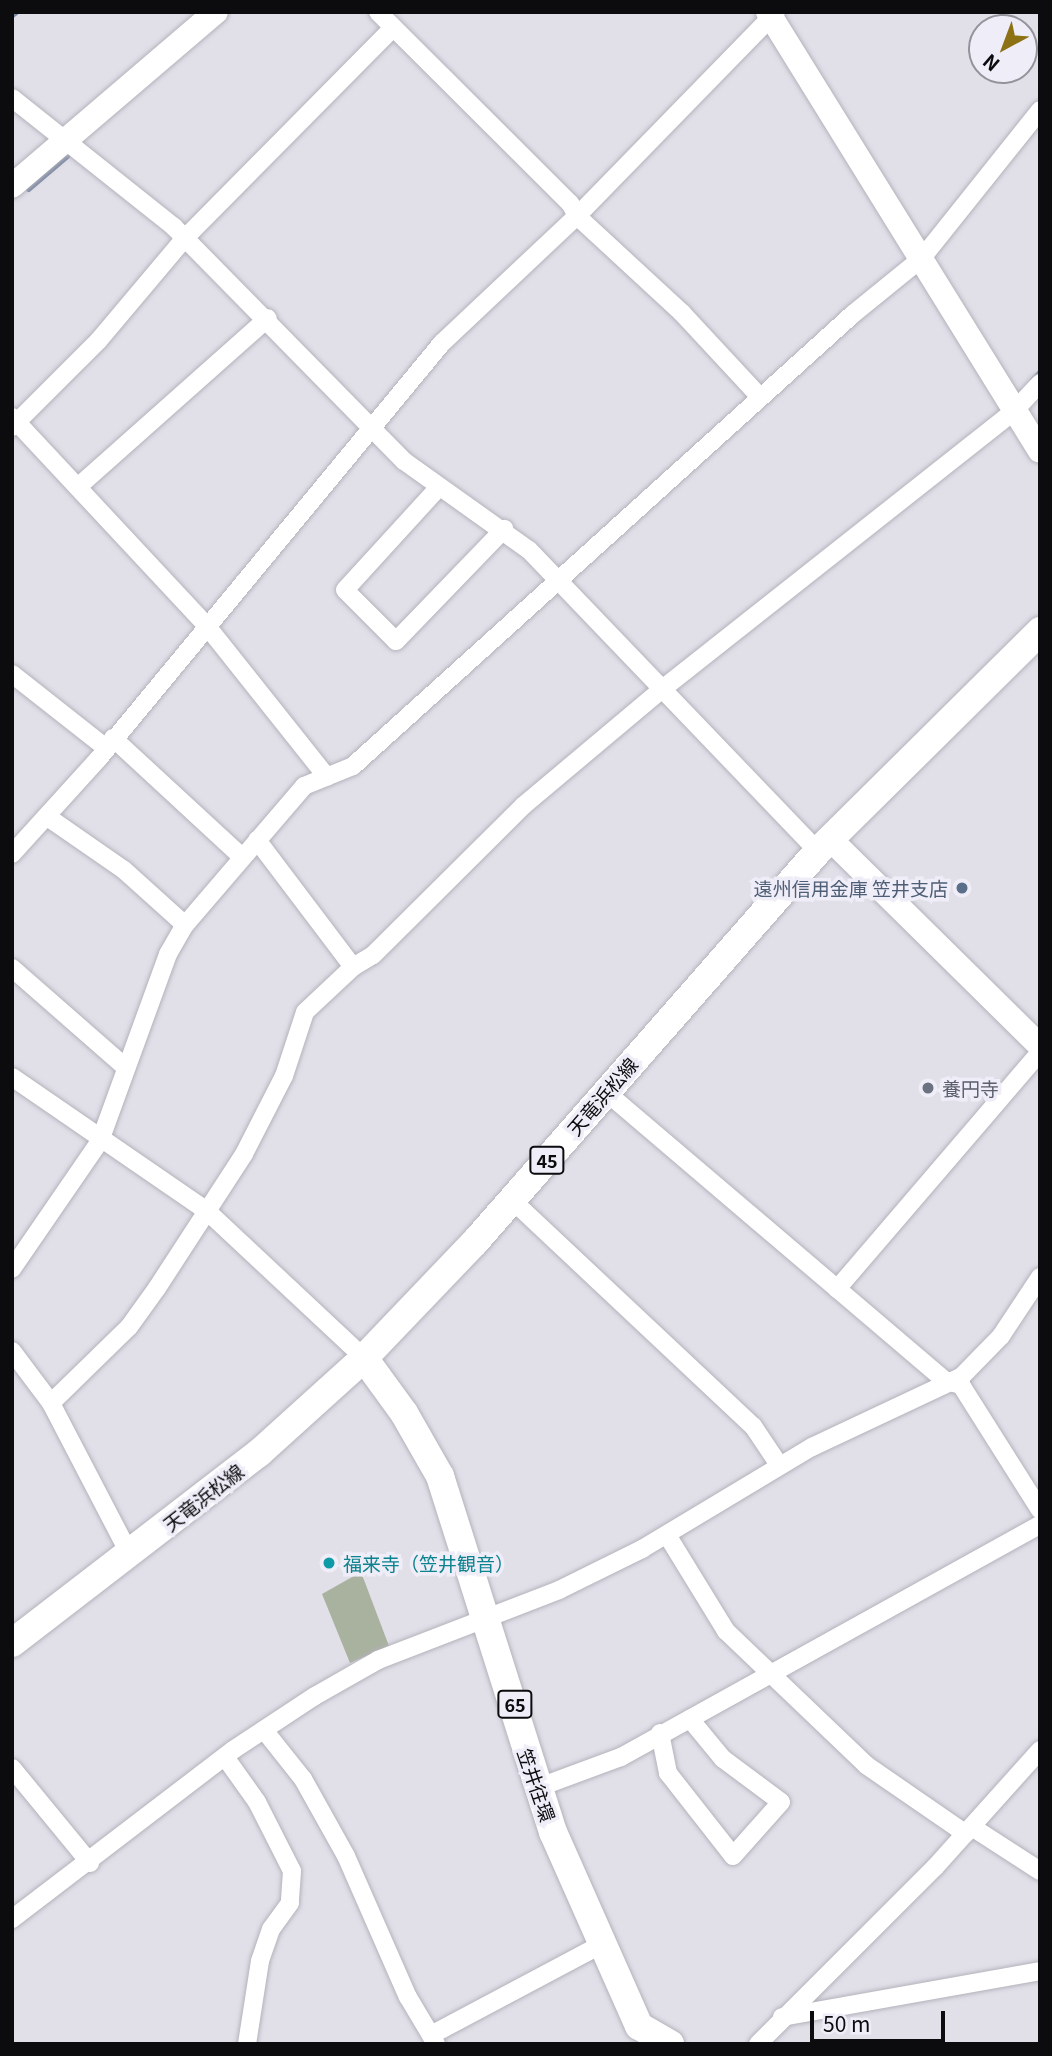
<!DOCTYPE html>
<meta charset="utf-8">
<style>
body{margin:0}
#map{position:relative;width:1052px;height:2056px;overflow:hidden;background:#e1e0e9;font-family:Georgia,"Noto Sans JP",serif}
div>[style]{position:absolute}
.green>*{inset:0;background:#a9b29f}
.stream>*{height:5px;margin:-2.5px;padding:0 2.5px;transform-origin:2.5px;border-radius:2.5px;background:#7887a2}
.roads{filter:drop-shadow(0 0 2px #b4b2bb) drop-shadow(0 0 2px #b4b2bb)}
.street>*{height:18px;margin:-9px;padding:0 9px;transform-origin:9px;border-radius:9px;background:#fff}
.secondary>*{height:24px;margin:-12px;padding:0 12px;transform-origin:12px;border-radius:12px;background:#fff}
.primary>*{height:28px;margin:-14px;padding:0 14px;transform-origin:14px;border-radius:14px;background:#fff}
.dots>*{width:19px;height:19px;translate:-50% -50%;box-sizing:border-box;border:4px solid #efedf7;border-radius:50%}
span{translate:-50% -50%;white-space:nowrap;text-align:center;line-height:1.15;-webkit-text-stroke:7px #efedf7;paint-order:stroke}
.shield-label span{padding:2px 5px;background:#efedf7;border:2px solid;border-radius:5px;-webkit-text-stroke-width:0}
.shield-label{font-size:18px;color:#0c0b0e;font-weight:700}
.service-label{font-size:19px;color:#4e5e75}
.right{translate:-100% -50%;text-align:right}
.worship-label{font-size:19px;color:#5b616d}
.left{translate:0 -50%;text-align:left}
.street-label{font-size:19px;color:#0c0b0e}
.culture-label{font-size:19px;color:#0d838f}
.frame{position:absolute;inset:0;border:14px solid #0c0b0e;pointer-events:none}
.north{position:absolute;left:968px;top:14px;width:70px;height:70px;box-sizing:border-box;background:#efedf7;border:2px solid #94939a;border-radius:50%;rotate:221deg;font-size:19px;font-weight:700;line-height:28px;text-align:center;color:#0c0b0e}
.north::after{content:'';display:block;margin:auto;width:24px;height:32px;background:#8d7215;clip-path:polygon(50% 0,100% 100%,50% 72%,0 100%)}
.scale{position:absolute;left:810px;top:2011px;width:135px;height:32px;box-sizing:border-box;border:4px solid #0c0b0e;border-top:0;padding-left:9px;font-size:21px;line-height:24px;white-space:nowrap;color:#0c0b0e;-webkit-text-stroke:5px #efedf7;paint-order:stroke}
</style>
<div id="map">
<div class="green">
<div style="clip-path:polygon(361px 1572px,389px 1646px,350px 1663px,322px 1594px)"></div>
</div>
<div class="stream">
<div style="left:12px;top:15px;width:5px;rotate:-37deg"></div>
<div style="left:28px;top:189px;width:52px;rotate:-40.4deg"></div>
<div style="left:1032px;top:380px;width:12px;rotate:-48deg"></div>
</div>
<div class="roads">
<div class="street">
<div style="left:378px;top:12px;width:271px;rotate:44.9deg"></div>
<div style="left:570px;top:203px;width:15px;rotate:62deg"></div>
<div style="left:577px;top:216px;width:143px;rotate:42.7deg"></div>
<div style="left:682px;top:313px;width:115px;rotate:47.1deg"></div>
<div style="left:12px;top:98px;width:207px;rotate:38.5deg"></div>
<div style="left:174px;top:227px;width:328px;rotate:45.5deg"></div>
<div style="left:404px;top:461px;width:153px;rotate:35.5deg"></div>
<div style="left:529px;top:550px;width:417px;rotate:46.2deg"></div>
<div style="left:12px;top:417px;width:284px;rotate:47deg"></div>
<div style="left:206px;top:625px;width:194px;rotate:51.5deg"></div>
<div style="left:12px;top:427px;width:123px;rotate:-45deg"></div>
<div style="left:99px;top:340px;width:133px;rotate:-49.9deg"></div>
<div style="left:185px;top:238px;width:296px;rotate:-45.3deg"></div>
<div style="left:80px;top:485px;width:251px;rotate:-41.6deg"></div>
<div style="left:439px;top:487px;width:139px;rotate:132.4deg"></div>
<div style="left:345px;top:590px;width:72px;rotate:45deg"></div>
<div style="left:396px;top:641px;width:156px;rotate:-46deg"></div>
<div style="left:12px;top:674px;width:120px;rotate:38.2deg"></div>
<div style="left:113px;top:738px;width:176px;rotate:42.7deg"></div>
<div style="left:49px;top:818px;width:91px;rotate:34.7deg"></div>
<div style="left:124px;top:870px;width:82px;rotate:42deg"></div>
<div style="left:257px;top:840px;width:159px;rotate:52.9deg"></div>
<div style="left:353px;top:967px;width:23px;rotate:-31deg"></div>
<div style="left:373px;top:955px;width:213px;rotate:-44.8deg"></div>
<div style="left:524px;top:805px;width:179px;rotate:-40deg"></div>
<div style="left:661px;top:690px;width:451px;rotate:-38.3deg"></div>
<div style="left:1015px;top:410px;width:37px;rotate:-47deg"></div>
<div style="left:12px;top:854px;width:130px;rotate:-47.8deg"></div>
<div style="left:99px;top:758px;width:538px;rotate:-50.43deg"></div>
<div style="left:442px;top:343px;width:185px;rotate:-43.3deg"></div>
<div style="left:577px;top:216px;width:285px;rotate:-45.7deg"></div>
<div style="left:12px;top:968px;width:150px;rotate:41.2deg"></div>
<div style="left:12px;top:1077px;width:237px;rotate:34.5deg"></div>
<div style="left:207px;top:1211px;width:215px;rotate:43.1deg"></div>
<div style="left:606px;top:1092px;width:446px;rotate:40.4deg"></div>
<div style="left:946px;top:1381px;width:16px;rotate:15deg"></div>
<div style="left:961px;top:1385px;width:148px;rotate:57.7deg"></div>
<div style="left:512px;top:1200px;width:330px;rotate:43.2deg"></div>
<div style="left:753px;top:1426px;width:47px;rotate:56.3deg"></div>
<div style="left:12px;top:1269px;width:155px;rotate:-55.5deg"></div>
<div style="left:100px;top:1141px;width:199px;rotate:-70deg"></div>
<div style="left:168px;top:954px;width:34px;rotate:-60deg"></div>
<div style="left:185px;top:925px;width:183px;rotate:-49.4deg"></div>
<div style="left:304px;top:786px;width:53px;rotate:-22.2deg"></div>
<div style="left:353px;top:766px;width:674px;rotate:-42.11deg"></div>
<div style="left:853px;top:314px;width:89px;rotate:-39.1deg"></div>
<div style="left:922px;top:258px;width:189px;rotate:-51.4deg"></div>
<div style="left:837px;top:1289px;width:312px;rotate:-49.4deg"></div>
<div style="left:12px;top:1351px;width:65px;rotate:53.1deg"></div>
<div style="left:667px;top:1535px;width:113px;rotate:58.4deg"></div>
<div style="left:726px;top:1631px;width:194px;rotate:43.7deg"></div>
<div style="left:866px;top:1765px;width:121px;rotate:34.6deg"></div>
<div style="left:129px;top:1553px;width:169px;rotate:-117.5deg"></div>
<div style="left:51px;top:1403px;width:109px;rotate:-44.3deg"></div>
<div style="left:129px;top:1327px;width:48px;rotate:-54.3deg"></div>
<div style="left:157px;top:1288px;width:160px;rotate:-57deg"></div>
<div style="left:244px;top:1154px;width:88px;rotate:-62.9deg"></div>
<div style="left:284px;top:1076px;width:67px;rotate:-71.8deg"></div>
<div style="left:305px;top:1012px;width:66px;rotate:-43.2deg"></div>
<div style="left:264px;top:1730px;width:63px;rotate:51.5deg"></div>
<div style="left:303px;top:1779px;width:88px;rotate:60.8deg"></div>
<div style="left:346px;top:1856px;width:154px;rotate:66.3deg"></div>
<div style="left:408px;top:1997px;width:55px;rotate:59.2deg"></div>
<div style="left:660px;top:1733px;width:41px;rotate:78.7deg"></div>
<div style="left:668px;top:1773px;width:105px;rotate:51.9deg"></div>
<div style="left:733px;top:1856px;width:72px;rotate:-48.4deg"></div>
<div style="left:781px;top:1802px;width:72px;rotate:-143.4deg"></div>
<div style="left:723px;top:1759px;width:52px;rotate:-129.5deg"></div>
<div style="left:225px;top:1757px;width:55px;rotate:54.6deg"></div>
<div style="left:257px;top:1802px;width:77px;rotate:63.1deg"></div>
<div style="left:292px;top:1871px;width:32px;rotate:94deg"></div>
<div style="left:290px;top:1903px;width:32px;rotate:126deg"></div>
<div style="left:271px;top:1929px;width:34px;rotate:109deg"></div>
<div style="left:260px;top:1961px;width:84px;rotate:98.9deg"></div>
<div style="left:12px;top:1768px;width:123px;rotate:50.6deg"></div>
<div style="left:537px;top:1788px;width:90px;rotate:-20.3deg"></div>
<div style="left:621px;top:1757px;width:479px;rotate:-29deg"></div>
<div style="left:972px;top:1827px;width:81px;rotate:32.9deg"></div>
<div style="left:12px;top:1919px;width:278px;rotate:-37.4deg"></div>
<div style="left:233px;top:1750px;width:98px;rotate:-33.4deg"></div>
<div style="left:315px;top:1696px;width:73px;rotate:-29.7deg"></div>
<div style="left:378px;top:1660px;width:194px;rotate:-21.1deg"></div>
<div style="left:559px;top:1590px;width:93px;rotate:-26.3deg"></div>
<div style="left:642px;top:1549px;width:198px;rotate:-31deg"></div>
<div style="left:812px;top:1447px;width:165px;rotate:-25.2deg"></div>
<div style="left:961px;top:1377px;width:57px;rotate:-45.7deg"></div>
<div style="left:1001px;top:1336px;width:71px;rotate:-56.5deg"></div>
<div style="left:782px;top:2017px;width:262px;rotate:-10.1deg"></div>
<div style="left:431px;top:2035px;width:194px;rotate:-28deg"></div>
<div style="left:758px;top:2044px;width:252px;rotate:-45deg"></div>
<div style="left:936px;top:1866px;width:156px;rotate:-48.1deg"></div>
</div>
<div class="secondary">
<div style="left:768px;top:12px;width:516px;rotate:58.22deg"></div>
<div style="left:12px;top:186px;width:268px;rotate:-40.5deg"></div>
<div style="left:830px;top:839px;width:295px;rotate:44.6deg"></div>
</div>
<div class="primary">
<div style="left:364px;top:1358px;width:68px;rotate:54deg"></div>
<div style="left:404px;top:1413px;width:73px;rotate:60.3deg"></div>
<div style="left:440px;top:1476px;width:374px;rotate:72.4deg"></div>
<div style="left:553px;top:1832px;width:212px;rotate:66.1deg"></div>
<div style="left:639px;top:2026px;width:36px;rotate:30deg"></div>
<div style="left:12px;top:1643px;width:312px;rotate:-37.6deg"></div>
<div style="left:259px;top:1453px;width:142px;rotate:-42.1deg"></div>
<div style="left:364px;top:1358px;width:161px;rotate:-46.3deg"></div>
<div style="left:475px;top:1242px;width:520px;rotate:-48.74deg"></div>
<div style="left:818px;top:851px;width:313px;rotate:-44.7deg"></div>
</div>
</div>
<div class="dots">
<div style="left:962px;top:888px;background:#5c6f8a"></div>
<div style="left:928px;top:1088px;background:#6b7280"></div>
<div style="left:329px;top:1563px;background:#0f9aa8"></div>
</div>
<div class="shield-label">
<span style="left:547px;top:1160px">45</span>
<span style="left:515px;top:1704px">65</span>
</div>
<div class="service-label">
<span class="right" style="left:948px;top:888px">遠州信用金庫 笠井支店</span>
</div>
<div class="worship-label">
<span class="left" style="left:942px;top:1088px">養円寺</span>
</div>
<div class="street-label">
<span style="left:602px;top:1096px;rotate:-49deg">天竜浜松線</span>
<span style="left:203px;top:1497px;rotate:-38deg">天竜浜松線</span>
<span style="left:537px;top:1785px;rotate:71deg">笠井往環</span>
</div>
<div class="culture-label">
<span class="left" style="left:343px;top:1563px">福来寺（笠井観音）</span>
</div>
<div class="frame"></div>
<div class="north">N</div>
<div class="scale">50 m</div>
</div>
